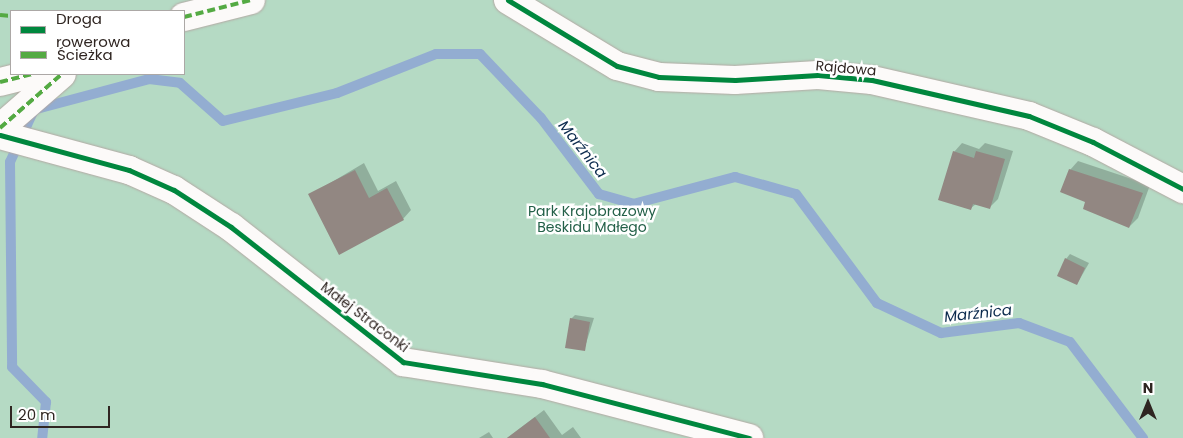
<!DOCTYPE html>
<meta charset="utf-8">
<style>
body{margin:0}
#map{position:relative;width:1183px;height:438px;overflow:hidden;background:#edded8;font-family:Poppins,sans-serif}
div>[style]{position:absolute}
.green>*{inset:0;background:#b5dac4}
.shadow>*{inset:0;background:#0003}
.stream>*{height:10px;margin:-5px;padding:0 5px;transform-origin:5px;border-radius:5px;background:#93add1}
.building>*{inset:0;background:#928782}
.roads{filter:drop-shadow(0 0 1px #b3a8a3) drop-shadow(0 0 1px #b3a8a3)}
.minor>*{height:28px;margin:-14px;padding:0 14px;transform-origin:14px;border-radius:14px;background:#fcfaf9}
.quiet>*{height:4px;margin-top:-2px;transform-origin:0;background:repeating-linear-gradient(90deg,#54aa43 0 8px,transparent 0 12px)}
.cycleway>*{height:5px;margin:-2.5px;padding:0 2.5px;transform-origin:2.5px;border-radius:2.5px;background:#00873e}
span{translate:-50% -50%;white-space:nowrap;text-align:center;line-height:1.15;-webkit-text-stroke:5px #fff;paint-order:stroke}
.street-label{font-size:14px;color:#2f2521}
.park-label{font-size:14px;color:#236048}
.water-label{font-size:15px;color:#0b2a4d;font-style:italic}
.legend{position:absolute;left:10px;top:10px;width:175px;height:65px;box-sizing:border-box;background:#fff;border:1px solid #aca8a6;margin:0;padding:6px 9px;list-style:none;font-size:15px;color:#2f2521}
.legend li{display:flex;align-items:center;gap:10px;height:25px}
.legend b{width:25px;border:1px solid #aca8a6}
.north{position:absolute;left:1123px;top:378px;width:50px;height:50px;-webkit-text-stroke:4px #fff;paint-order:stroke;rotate:0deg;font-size:14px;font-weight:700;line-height:20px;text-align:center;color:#2f2521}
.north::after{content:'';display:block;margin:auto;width:18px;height:22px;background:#2f2521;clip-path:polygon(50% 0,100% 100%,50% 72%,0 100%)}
.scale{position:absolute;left:10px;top:406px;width:100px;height:22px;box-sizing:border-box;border:2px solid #2f2521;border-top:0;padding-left:6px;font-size:15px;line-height:18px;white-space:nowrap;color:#2f2521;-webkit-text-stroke:4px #fff;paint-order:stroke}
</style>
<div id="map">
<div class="green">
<div style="clip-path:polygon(evenodd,0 0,1183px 0,1183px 438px,0 438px,0 0,11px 11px,184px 11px,184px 74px,11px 74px,11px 11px)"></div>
</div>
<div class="shadow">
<div style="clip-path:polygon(962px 143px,979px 149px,985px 143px,1013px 151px,998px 199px,989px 208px,976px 204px,971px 208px,954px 152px)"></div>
<div style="clip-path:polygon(1078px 161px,1150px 185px,1138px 218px,1129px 227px,1087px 201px,1070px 170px)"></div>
<div style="clip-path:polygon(364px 163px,378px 191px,396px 181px,411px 210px,403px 219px,310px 195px)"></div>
<div style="clip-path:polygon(1070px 254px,1089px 263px,1077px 284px,1066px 259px)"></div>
<div style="clip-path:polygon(575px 315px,594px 318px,584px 350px,571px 319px)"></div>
<div style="clip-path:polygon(544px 410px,562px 435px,573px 427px,581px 438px,507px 438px)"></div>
<div style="clip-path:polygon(489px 432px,493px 438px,479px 438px)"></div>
</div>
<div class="stream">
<div style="left:29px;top:111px;width:124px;rotate:-14.9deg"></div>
<div style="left:149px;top:79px;width:31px;rotate:7deg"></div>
<div style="left:180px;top:83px;width:57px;rotate:41.5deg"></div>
<div style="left:223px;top:121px;width:117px;rotate:-13.8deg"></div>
<div style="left:337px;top:93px;width:106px;rotate:-21.5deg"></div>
<div style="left:436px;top:54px;width:44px"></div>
<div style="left:480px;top:54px;width:88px;rotate:46.4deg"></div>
<div style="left:541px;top:118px;width:96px;rotate:52.7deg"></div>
<div style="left:599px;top:194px;width:35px;rotate:16deg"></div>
<div style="left:633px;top:204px;width:106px;rotate:-14.8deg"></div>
<div style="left:735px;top:177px;width:63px;rotate:15.6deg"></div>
<div style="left:796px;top:194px;width:136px;rotate:53.4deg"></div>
<div style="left:877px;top:303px;width:71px;rotate:25.1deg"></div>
<div style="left:941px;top:333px;width:79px;rotate:-7.3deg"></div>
<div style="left:1019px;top:323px;width:54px;rotate:20.4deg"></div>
<div style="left:1070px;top:342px;width:121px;rotate:52.8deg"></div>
<div style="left:33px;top:112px;width:55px;rotate:114.7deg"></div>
<div style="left:10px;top:162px;width:205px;rotate:89.4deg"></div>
<div style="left:12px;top:367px;width:49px;rotate:45.8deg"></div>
<div style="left:46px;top:402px;width:36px;rotate:96deg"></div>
</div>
<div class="building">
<div style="clip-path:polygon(953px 151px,974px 158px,976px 151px,1005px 159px,990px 209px,973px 204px,971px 210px,938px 200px)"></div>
<div style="clip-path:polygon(1069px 169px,1143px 193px,1129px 228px,1083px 209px,1085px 202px,1060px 192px)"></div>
<div style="clip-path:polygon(355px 170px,369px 198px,387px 188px,404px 220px,339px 255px,308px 194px)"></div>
<div style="clip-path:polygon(1065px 258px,1085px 268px,1077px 285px,1057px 276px)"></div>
<div style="clip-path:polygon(570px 318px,590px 322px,585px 351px,565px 348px)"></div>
<div style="clip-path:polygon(535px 417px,550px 438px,507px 438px)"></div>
</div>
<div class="roads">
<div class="minor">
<div style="left:508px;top:0;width:127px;rotate:31.2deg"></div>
<div style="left:617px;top:66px;width:43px;rotate:14.7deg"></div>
<div style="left:659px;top:77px;width:76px;rotate:2.3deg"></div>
<div style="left:735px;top:80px;width:83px;rotate:-3.4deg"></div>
<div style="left:818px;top:75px;width:54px;rotate:5.3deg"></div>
<div style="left:872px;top:80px;width:161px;rotate:12.9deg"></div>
<div style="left:1029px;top:116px;width:69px;rotate:22.1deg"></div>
<div style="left:1093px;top:142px;width:102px;rotate:27.6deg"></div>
<div style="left:184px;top:17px;width:69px;rotate:-14.2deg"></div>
<div style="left:0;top:82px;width:34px;rotate:-14deg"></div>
<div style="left:0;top:128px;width:82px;rotate:-41.1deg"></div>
<div style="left:0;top:135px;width:134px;rotate:15.2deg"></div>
<div style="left:129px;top:170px;width:49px;rotate:24deg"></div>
<div style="left:174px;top:190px;width:68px;rotate:33deg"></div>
<div style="left:231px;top:227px;width:219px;rotate:38.1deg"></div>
<div style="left:403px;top:362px;width:141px;rotate:9deg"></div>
<div style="left:542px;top:384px;width:214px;rotate:14.6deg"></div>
</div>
</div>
<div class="quiet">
<div style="left:0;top:15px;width:11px;rotate:5deg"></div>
<div style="left:184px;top:17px;width:69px;rotate:-14.2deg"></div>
<div style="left:0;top:82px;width:34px;rotate:-14deg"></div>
<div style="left:0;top:128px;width:82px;rotate:-41.1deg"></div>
</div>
<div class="cycleway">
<div style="left:508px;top:0;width:127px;rotate:31.2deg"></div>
<div style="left:617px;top:66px;width:43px;rotate:14.7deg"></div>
<div style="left:659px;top:77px;width:76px;rotate:2.3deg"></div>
<div style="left:735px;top:80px;width:83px;rotate:-3.4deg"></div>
<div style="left:818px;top:75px;width:54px;rotate:5.3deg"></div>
<div style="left:872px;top:80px;width:161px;rotate:12.9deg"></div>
<div style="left:1029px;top:116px;width:69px;rotate:22.1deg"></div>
<div style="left:1093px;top:142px;width:102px;rotate:27.6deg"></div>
<div style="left:0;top:135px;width:134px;rotate:15.2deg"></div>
<div style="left:129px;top:170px;width:49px;rotate:24deg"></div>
<div style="left:174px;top:190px;width:68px;rotate:33deg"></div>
<div style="left:231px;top:227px;width:219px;rotate:38.1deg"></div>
<div style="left:403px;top:362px;width:141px;rotate:9deg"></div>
<div style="left:542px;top:384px;width:214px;rotate:14.6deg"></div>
</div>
<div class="street-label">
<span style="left:846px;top:68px;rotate:5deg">Rajdowa</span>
<span style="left:365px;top:317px;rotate:37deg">Małej Straconki</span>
</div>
<div class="park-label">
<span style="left:592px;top:219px">Park Krajobrazowy<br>Beskidu Małego</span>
</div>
<div class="water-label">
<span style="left:583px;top:149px;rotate:52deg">Marźnica</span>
<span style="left:978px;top:313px;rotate:-6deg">Marźnica</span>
</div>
<ul class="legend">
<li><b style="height:6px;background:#00873e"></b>Droga rowerowa</li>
<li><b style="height:6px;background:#54aa43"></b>Ścieżka</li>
</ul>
<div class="north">N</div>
<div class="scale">20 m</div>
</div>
